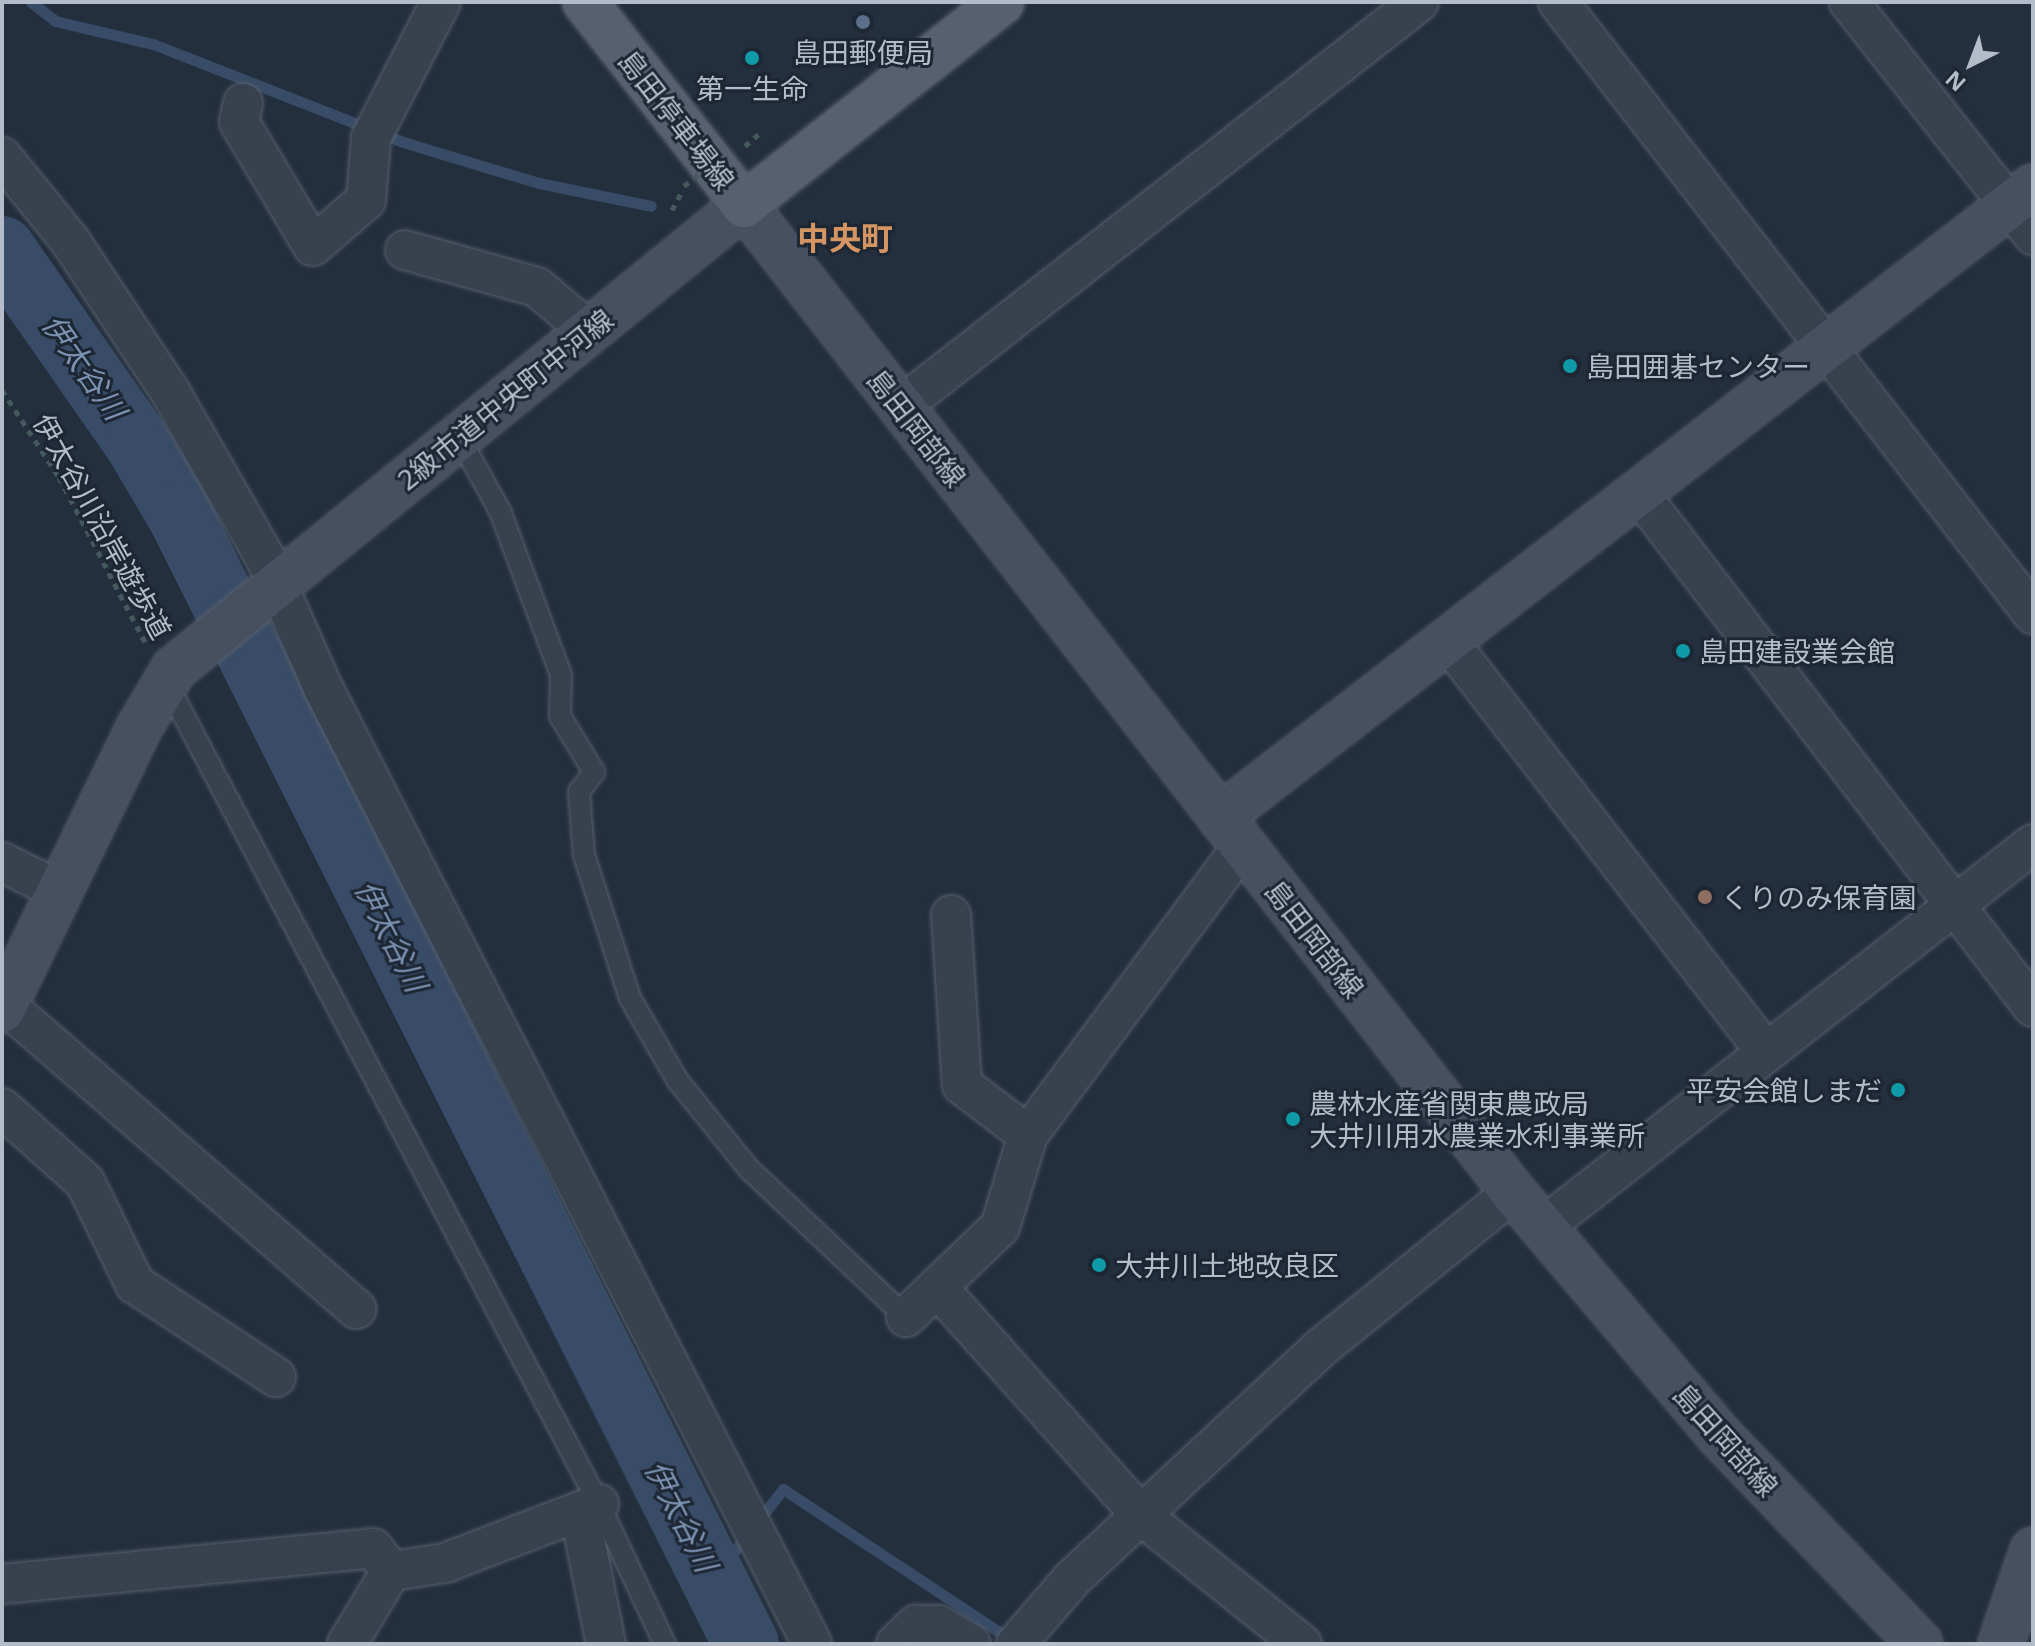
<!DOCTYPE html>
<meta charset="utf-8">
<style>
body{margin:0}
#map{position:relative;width:2035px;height:1646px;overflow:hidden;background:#242f3e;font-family:"Noto Sans","Noto Sans JP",sans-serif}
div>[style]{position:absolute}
.stream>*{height:11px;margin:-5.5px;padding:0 5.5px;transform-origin:5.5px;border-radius:5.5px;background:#394c67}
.river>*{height:66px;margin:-33px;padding:0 33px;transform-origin:33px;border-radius:33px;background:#394c67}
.path>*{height:5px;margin-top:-2.5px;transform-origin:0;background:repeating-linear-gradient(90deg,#44595c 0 6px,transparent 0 12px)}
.roads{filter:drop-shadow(0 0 2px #565f6c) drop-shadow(0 0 2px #565f6c)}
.lane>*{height:20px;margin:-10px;padding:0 10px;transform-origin:10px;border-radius:10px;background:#38414e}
.street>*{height:38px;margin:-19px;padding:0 19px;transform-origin:19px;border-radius:19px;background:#38414e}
.secondary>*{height:44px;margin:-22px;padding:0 22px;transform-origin:22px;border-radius:22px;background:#465061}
.primary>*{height:44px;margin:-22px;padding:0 22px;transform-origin:22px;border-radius:22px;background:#56606e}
.path-bridge>*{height:5px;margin-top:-2.5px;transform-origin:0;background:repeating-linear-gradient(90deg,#44595c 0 6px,transparent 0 12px)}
.dots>*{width:22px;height:22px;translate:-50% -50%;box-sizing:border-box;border:4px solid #1d2633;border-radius:50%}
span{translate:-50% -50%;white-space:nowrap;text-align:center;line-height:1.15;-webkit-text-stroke:6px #1d2633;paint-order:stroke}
.poi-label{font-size:28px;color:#b4bcc9}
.left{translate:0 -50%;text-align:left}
.right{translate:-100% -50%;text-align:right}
.street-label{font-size:28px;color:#b4bcc9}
.water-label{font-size:30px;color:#7c92b1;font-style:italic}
.quarter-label{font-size:32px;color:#d59563;font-weight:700}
.frame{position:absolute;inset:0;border:4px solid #b4bcc9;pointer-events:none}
.north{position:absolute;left:1931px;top:24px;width:80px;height:80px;-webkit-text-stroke:6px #1d2633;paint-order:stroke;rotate:222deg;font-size:22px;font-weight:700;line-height:32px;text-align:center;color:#b4bcc9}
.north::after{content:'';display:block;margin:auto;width:28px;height:36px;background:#b4bcc9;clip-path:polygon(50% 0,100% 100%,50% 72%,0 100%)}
</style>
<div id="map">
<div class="stream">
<div style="left:31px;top:2px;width:31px;rotate:38deg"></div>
<div style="left:55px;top:21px;width:101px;rotate:13.2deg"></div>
<div style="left:153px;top:44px;width:269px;rotate:21.4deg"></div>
<div style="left:403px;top:142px;width:142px;rotate:16.8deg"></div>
<div style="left:539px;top:183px;width:114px;rotate:11.6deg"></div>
<div style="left:712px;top:1580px;width:115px;rotate:-52deg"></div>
<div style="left:783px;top:1489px;width:276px;rotate:33.5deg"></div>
</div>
<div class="river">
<div style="left:2px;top:249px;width:238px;rotate:55.1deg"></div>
<div style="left:138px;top:444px;width:82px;rotate:59.4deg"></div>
<div style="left:180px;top:515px;width:1263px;rotate:63.37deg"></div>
</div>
<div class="path">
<div style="left:745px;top:146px;width:18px;rotate:-41deg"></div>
<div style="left:672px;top:210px;width:21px;rotate:-62deg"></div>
<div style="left:2px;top:390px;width:104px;rotate:56.8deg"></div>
<div style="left:59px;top:477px;width:186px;rotate:62.5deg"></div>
</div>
<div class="roads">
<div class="lane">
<div style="left:459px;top:437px;width:85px;rotate:61deg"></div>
<div style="left:500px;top:511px;width:175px;rotate:69.6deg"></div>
<div style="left:561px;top:675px;width:41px;rotate:91.4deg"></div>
<div style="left:560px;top:716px;width:66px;rotate:58.7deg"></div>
<div style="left:594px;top:772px;width:25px;rotate:127deg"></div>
<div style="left:579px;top:792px;width:63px;rotate:85.5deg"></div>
<div style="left:584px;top:855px;width:150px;rotate:72.2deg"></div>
<div style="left:630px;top:998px;width:96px;rotate:60deg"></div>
<div style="left:678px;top:1081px;width:113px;rotate:51.1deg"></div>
<div style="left:749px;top:1169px;width:216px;rotate:43.3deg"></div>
<div style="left:166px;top:682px;width:929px;rotate:62.22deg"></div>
<div style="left:599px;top:1504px;width:155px;rotate:64.8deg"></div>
</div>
<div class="street">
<div style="left:1558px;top:2px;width:775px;rotate:52.18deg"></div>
<div style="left:1849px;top:2px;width:297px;rotate:51.7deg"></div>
<div style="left:243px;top:103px;width:19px;rotate:102deg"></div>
<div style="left:239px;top:122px;width:144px;rotate:59.2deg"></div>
<div style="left:313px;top:246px;width:70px;rotate:-41deg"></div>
<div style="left:366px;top:200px;width:62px;rotate:-85.4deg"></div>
<div style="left:371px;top:138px;width:153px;rotate:-62.8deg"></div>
<div style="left:2px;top:157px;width:109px;rotate:50.9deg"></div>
<div style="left:71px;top:242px;width:178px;rotate:56.5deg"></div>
<div style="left:169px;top:390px;width:197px;rotate:60.2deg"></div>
<div style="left:267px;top:561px;width:139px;rotate:66.2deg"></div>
<div style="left:323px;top:688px;width:1074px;rotate:62.91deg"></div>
<div style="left:405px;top:250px;width:137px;rotate:15.7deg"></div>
<div style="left:537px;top:287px;width:68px;rotate:40.2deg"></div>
<div style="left:900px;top:407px;width:658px;rotate:-37.97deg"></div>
<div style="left:1638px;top:492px;width:649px;rotate:52.51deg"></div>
<div style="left:1448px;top:641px;width:520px;rotate:52.27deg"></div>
<div style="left:2px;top:862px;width:65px;rotate:26.6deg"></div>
<div style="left:951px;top:915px;width:170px;rotate:86.3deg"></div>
<div style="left:962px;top:1085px;width:83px;rotate:37.1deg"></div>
<div style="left:2px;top:1002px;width:469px;rotate:40.9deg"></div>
<div style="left:2px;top:1108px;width:111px;rotate:41.7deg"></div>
<div style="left:85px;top:1182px;width:114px;rotate:63.9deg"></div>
<div style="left:135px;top:1284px;width:169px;rotate:33.4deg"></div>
<div style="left:1543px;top:1227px;width:622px;rotate:-38.01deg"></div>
<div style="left:937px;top:1287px;width:307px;rotate:48.2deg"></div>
<div style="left:1142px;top:1516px;width:205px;rotate:38.7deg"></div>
<div style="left:906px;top:1317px;width:130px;rotate:-43.8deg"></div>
<div style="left:1000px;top:1227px;width:96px;rotate:-73.1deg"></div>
<div style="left:1028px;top:1135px;width:359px;rotate:-53.4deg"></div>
<div style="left:580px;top:1514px;width:133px;rotate:78.7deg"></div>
<div style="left:2px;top:1584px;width:373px;rotate:-5.5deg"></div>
<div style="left:373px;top:1548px;width:29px;rotate:52deg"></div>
<div style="left:391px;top:1571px;width:55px;rotate:-8.4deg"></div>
<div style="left:445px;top:1563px;width:165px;rotate:-21deg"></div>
<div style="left:347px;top:1644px;width:85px;rotate:-58.9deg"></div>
<div style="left:896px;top:1644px;width:28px;rotate:-44deg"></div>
<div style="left:916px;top:1625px;width:23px"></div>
<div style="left:939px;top:1625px;width:37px;rotate:31deg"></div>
<div style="left:1016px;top:1644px;width:86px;rotate:-49.3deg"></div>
<div style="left:1072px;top:1579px;width:342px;rotate:-42.9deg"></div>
<div style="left:1323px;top:1346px;width:245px;rotate:-39deg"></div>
</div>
<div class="secondary">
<div style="left:1220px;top:817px;width:1029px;rotate:-37.77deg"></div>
<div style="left:2px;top:1010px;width:314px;rotate:-64.1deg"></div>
<div style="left:139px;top:728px;width:69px;rotate:-59.3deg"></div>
<div style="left:174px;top:669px;width:735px;rotate:-39.15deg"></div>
<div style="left:744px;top:205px;width:1251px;rotate:52.08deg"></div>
<div style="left:1513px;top:1192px;width:317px;rotate:49.7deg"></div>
<div style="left:1718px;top:1434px;width:291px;rotate:46.1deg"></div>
<div style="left:2001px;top:1644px;width:99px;rotate:-71.2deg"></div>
</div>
<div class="primary">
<div style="left:585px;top:2px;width:258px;rotate:51.9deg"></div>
<div style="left:744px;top:205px;width:328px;rotate:-38.2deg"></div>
</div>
</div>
<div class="path-bridge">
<div style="left:684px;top:186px;width:45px;rotate:-38.7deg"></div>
</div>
<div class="dots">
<div style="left:863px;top:22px;background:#5c6f8a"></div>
<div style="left:752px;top:58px;background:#0f9aa8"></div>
<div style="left:1570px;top:366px;background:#0f9aa8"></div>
<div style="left:1683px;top:651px;background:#0f9aa8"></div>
<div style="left:1705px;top:897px;background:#8d6e63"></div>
<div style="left:1898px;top:1090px;background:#0f9aa8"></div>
<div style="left:1293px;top:1119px;background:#0f9aa8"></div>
<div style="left:1099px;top:1265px;background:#0f9aa8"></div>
</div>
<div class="poi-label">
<span style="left:863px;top:52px">島田郵便局</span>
<span style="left:752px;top:88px">第一生命</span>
<span class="left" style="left:1586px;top:366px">島田囲碁センター</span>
<span class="left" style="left:1699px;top:651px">島田建設業会館</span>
<span class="left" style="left:1721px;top:897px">くりのみ保育園</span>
<span class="right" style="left:1882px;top:1090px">平安会館しまだ</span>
<span class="left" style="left:1309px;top:1119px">農林水産省関東農政局<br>大井川用水農業水利事業所</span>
<span class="left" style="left:1115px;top:1265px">大井川土地改良区</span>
</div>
<div class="street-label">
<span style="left:677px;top:120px;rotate:52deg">島田停車場線</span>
<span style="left:505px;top:399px;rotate:-39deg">2級市道中央町中河線</span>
<span style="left:917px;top:428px;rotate:52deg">島田岡部線</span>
<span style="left:103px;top:526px;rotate:61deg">伊太谷川沿岸遊歩道</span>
<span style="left:1315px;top:939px;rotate:52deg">島田岡部線</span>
<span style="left:1726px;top:1440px;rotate:48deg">島田岡部線</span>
</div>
<div class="water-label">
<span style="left:84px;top:367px;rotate:55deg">伊太谷川</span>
<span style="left:391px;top:936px;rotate:63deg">伊太谷川</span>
<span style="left:681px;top:1516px;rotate:63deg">伊太谷川</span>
</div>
<div class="quarter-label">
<span style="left:845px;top:238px">中央町</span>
</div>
<div class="frame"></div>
<div class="north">N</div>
</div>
